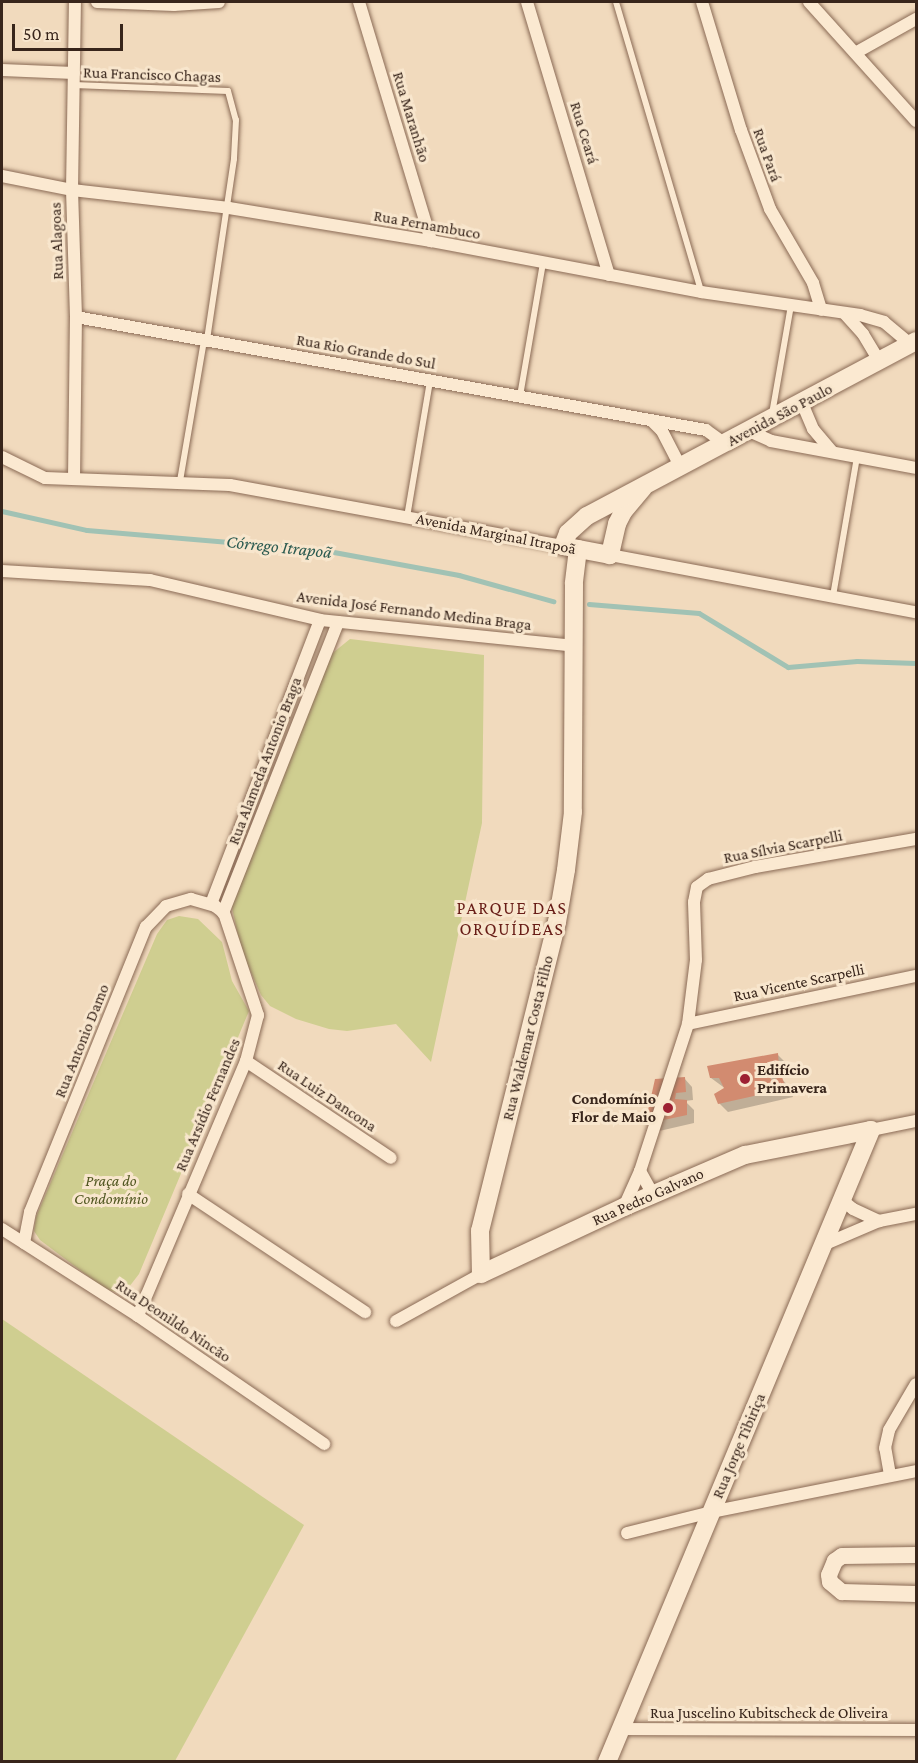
<!DOCTYPE html>
<meta charset="utf-8">
<style>
body{margin:0}
#map{position:relative;width:918px;height:1763px;overflow:hidden;background:#f1dabd;font-family:"Crimson Pro",serif}
div>[style]{position:absolute}
.green>*{inset:0;background:#cfce90}
.shadow>*{inset:0;background:#0003}
.stream>*{height:4.5px;margin:-2.25px;padding:0 2.25px;transform-origin:2.25px;border-radius:2.25px;background:#a1c2b4}
.building>*{inset:0;background:#d28b70}
.roads{filter:drop-shadow(0 0 2px #8a6a55) drop-shadow(0 0 2px #8a6a55)}
.service>*{height:6px;margin:-3px;padding:0 3px;transform-origin:3px;border-radius:3px;background:#fbe9d1}
.minor>*{height:12px;margin:-6px;padding:0 6px;transform-origin:6px;border-radius:6px;background:#fbe9d1}
.tertiary>*{height:16px;margin:-8px;padding:0 8px;transform-origin:8px;border-radius:8px;background:#fbe9d1}
.secondary>*{height:18px;margin:-9px;padding:0 9px;transform-origin:9px;border-radius:9px;background:#fbe9d1}
.dots>*{width:16px;height:16px;translate:-50% -50%;box-sizing:border-box;border:3px solid #f8e6cd;border-radius:50%}
span{translate:-50% -50%;white-space:nowrap;text-align:center;line-height:1.15;-webkit-text-stroke:6px #f8e6cd;paint-order:stroke}
.street-label{font-size:16px;color:#38251b}
.poi-label{font-size:16px;color:#38251b;font-weight:700}
.left{translate:0 -50%;text-align:left}
.right{translate:-100% -50%;text-align:right}
.park-label{font-size:16px;color:#505620;font-style:italic}
.water-label{font-size:18px;color:#29594f;font-style:italic}
.neighbourhood-label{font-size:18px;color:#681d17;letter-spacing:1.5px}
.frame{position:absolute;inset:0;border:3px solid #38251b;pointer-events:none}
.scale{position:absolute;left:12px;top:24px;width:111px;height:27px;box-sizing:border-box;border:3px solid #38251b;border-top:0;padding-left:8px;font-size:18px;line-height:21px;white-space:nowrap;color:#38251b;-webkit-text-stroke:4px #f8e6cd;paint-order:stroke}
</style>
<div id="map">
<div class="green">
<div style="clip-path:polygon(350px 639px,484px 655px,482px 823px,431px 1062px,396px 1024px,347px 1031px,329px 1029px,296px 1019px,270px 1006px,261px 995px,241px 950px,231px 903px,329px 656px)"></div>
<div style="clip-path:polygon(179px 916px,198px 919px,222px 942px,232px 981px,249px 1011px,139px 1274px,129px 1287px,116px 1292px,105px 1289px,40px 1240px,34px 1231px,36px 1217px,56px 1170px,157px 934px,167px 920px)"></div>
<div style="clip-path:polygon(2px 1319px,304px 1525px,175px 1761px,2px 1761px)"></div>
</div>
<div class="shadow">
<div style="clip-path:polygon(777px 1054px,786px 1063px,787px 1075px,780px 1077px,790px 1088px,793px 1097px,728px 1112px,719px 1103px,726px 1089px,711px 1078px)"></div>
<div style="clip-path:polygon(684px 1078px,692px 1087px,693px 1100px,685px 1101px,694px 1110px,694px 1123px,655px 1132px,647px 1124px,656px 1081px)"></div>
</div>
<div class="stream">
<div style="left:2px;top:511px;width:87px;rotate:12.6deg"></div>
<div style="left:87px;top:530px;width:237px;rotate:4.8deg"></div>
<div style="left:323px;top:550px;width:138px;rotate:10.4deg"></div>
<div style="left:459px;top:575px;width:98px;rotate:15.5deg"></div>
<div style="left:589px;top:604px;width:110px;rotate:4.7deg"></div>
<div style="left:699px;top:613px;width:104px;rotate:31.2deg"></div>
<div style="left:788px;top:667px;width:69px;rotate:-5deg"></div>
<div style="left:857px;top:661px;width:59px;rotate:1.9deg"></div>
</div>
<div class="building">
<div style="clip-path:polygon(778px 1053px,779px 1067px,769px 1070px,771px 1080px,782px 1077px,786px 1089px,718px 1104px,714px 1094px,724px 1088px,719px 1078px,710px 1078px,707px 1066px)"></div>
<div style="clip-path:polygon(685px 1077px,686px 1092px,676px 1093px,675px 1099px,687px 1100px,687px 1115px,645px 1124px,655px 1079px)"></div>
</div>
<div class="roads">
<div class="service">
<div style="left:616px;top:2px;width:301px;rotate:73.6deg"></div>
<div style="left:74px;top:85px;width:154px;rotate:2.2deg"></div>
<div style="left:228px;top:91px;width:30px;rotate:75deg"></div>
<div style="left:236px;top:120px;width:39px;rotate:93deg"></div>
<div style="left:234px;top:159px;width:183px;rotate:98.5deg"></div>
<div style="left:520px;top:396px;width:135px;rotate:-80.2deg"></div>
<div style="left:772px;top:414px;width:111px;rotate:-80.1deg"></div>
<div style="left:180px;top:481px;width:143px;rotate:-80.3deg"></div>
<div style="left:407px;top:517px;width:138px;rotate:-80.4deg"></div>
<div style="left:833px;top:596px;width:141px;rotate:-80.2deg"></div>
</div>
<div class="minor">
<div style="left:97px;top:2px;width:77px;rotate:2.2deg"></div>
<div style="left:174px;top:5px;width:45px;rotate:-3.8deg"></div>
<div style="left:359px;top:2px;width:250px;rotate:73.2deg"></div>
<div style="left:527px;top:2px;width:285px;rotate:73.3deg"></div>
<div style="left:702px;top:2px;width:134px;rotate:73.1deg"></div>
<div style="left:741px;top:130px;width:84px;rotate:69.8deg"></div>
<div style="left:770px;top:209px;width:86px;rotate:59.8deg"></div>
<div style="left:813px;top:283px;width:28px;rotate:73deg"></div>
<div style="left:809px;top:2px;width:160px;rotate:48deg"></div>
<div style="left:857px;top:52px;width:68px;rotate:-29.2deg"></div>
<div style="left:2px;top:70px;width:72px;rotate:2.4deg"></div>
<div style="left:2px;top:176px;width:71px;rotate:11.3deg"></div>
<div style="left:72px;top:190px;width:158px;rotate:6.5deg"></div>
<div style="left:229px;top:208px;width:205px;rotate:9.3deg"></div>
<div style="left:431px;top:241px;width:275px;rotate:10.7deg"></div>
<div style="left:701px;top:292px;width:161px;rotate:8.2deg"></div>
<div style="left:860px;top:315px;width:25px;rotate:16deg"></div>
<div style="left:884px;top:322px;width:34px;rotate:40deg"></div>
<div style="left:845px;top:314px;width:27px;rotate:48deg"></div>
<div style="left:863px;top:334px;width:31px;rotate:59deg"></div>
<div style="left:76px;top:317px;width:640px;rotate:10.17deg"></div>
<div style="left:706px;top:430px;width:24px;rotate:36deg"></div>
<div style="left:802px;top:403px;width:28px;rotate:67deg"></div>
<div style="left:813px;top:429px;width:30px;rotate:50deg"></div>
<div style="left:651px;top:420px;width:16px;rotate:45deg"></div>
<div style="left:662px;top:431px;width:42px;rotate:62.8deg"></div>
<div style="left:749px;top:431px;width:24px;rotate:24deg"></div>
<div style="left:771px;top:441px;width:147px;rotate:10.5deg"></div>
<div style="left:2px;top:457px;width:48px;rotate:26deg"></div>
<div style="left:45px;top:478px;width:185px;rotate:2.2deg"></div>
<div style="left:230px;top:485px;width:339px;rotate:10.4deg"></div>
<div style="left:74px;top:479px;width:162px;rotate:-89.3deg"></div>
<div style="left:76px;top:317px;width:127px;rotate:-91.8deg"></div>
<div style="left:72px;top:190px;width:188px;rotate:-89.1deg"></div>
<div style="left:610px;top:555px;width:311px;rotate:10.6deg"></div>
<div style="left:2px;top:571px;width:148px;rotate:3.5deg"></div>
<div style="left:150px;top:580px;width:175px;rotate:13.2deg"></div>
<div style="left:320px;top:620px;width:255px;rotate:5.8deg"></div>
<div style="left:211px;top:904px;width:304px;rotate:-69deg"></div>
<div style="left:223px;top:913px;width:313px;rotate:-68.4deg"></div>
<div style="left:688px;top:1024px;width:233px;rotate:-11.9deg"></div>
<div style="left:246px;top:1061px;width:174px;rotate:33.8deg"></div>
<div style="left:871px;top:1130px;width:46px;rotate:-11.3deg"></div>
<div style="left:640px;top:1171px;width:26px;rotate:61deg"></div>
<div style="left:188px;top:1194px;width:213px;rotate:33.7deg"></div>
<div style="left:842px;top:1200px;width:14px;rotate:39deg"></div>
<div style="left:853px;top:1209px;width:29px;rotate:25deg"></div>
<div style="left:624px;top:1207px;width:39px;rotate:-66deg"></div>
<div style="left:640px;top:1171px;width:155px;rotate:-71.9deg"></div>
<div style="left:688px;top:1024px;width:64px;rotate:-82.9deg"></div>
<div style="left:696px;top:960px;width:58px;rotate:-92deg"></div>
<div style="left:694px;top:902px;width:15px;rotate:-79deg"></div>
<div style="left:697px;top:887px;width:14px;rotate:-36deg"></div>
<div style="left:708px;top:879px;width:49px;rotate:-14.3deg"></div>
<div style="left:755px;top:867px;width:163px;rotate:-9.9deg"></div>
<div style="left:2px;top:1229px;width:161px;rotate:32.6deg"></div>
<div style="left:138px;top:1316px;width:226px;rotate:34.5deg"></div>
<div style="left:24px;top:1243px;width:32px;rotate:-79deg"></div>
<div style="left:30px;top:1212px;width:308px;rotate:-67.9deg"></div>
<div style="left:146px;top:927px;width:29px;rotate:-46deg"></div>
<div style="left:166px;top:906px;width:26px;rotate:-16deg"></div>
<div style="left:191px;top:899px;width:25px;rotate:16deg"></div>
<div style="left:215px;top:906px;width:11px;rotate:38deg"></div>
<div style="left:224px;top:913px;width:108px;rotate:71.6deg"></div>
<div style="left:258px;top:1015px;width:48px;rotate:104.6deg"></div>
<div style="left:246px;top:1061px;width:277px;rotate:113deg"></div>
<div style="left:823px;top:1245px;width:61px;rotate:-23.2deg"></div>
<div style="left:879px;top:1221px;width:38px;rotate:-11deg"></div>
<div style="left:396px;top:1321px;width:97px;rotate:-28.9deg"></div>
<div style="left:890px;top:1475px;width:27px;rotate:-100deg"></div>
<div style="left:885px;top:1448px;width:18px;rotate:-77deg"></div>
<div style="left:889px;top:1430px;width:53px;rotate:-59.6deg"></div>
<div style="left:627px;top:1533px;width:87px;rotate:-14deg"></div>
<div style="left:711px;top:1512px;width:209px;rotate:-11.3deg"></div>
<div style="left:620px;top:1729px;width:296px;rotate:0.2deg"></div>
</div>
<div class="tertiary">
<div style="left:916px;top:1555px;width:74px;rotate:179.2deg"></div>
<div style="left:842px;top:1556px;width:9px;rotate:144deg"></div>
<div style="left:835px;top:1561px;width:15px;rotate:113deg"></div>
<div style="left:829px;top:1575px;width:7px;rotate:82deg"></div>
<div style="left:830px;top:1582px;width:16px;rotate:40deg"></div>
<div style="left:842px;top:1592px;width:74px;rotate:1.5deg"></div>
</div>
<div class="secondary">
<div style="left:643px;top:488px;width:31px;rotate:130deg"></div>
<div style="left:623px;top:512px;width:13px;rotate:117deg"></div>
<div style="left:617px;top:524px;width:32px;rotate:103deg"></div>
<div style="left:610px;top:555px;width:48px;rotate:-169.2deg"></div>
<div style="left:563px;top:546px;width:14px;rotate:-69deg"></div>
<div style="left:568px;top:533px;width:25px;rotate:-42deg"></div>
<div style="left:587px;top:516px;width:373px;rotate:-28deg"></div>
<div style="left:578px;top:549px;width:35px;rotate:97deg"></div>
<div style="left:574px;top:584px;width:228px;rotate:90.3deg"></div>
<div style="left:573px;top:812px;width:58px;rotate:96.9deg"></div>
<div style="left:566px;top:870px;width:53px;rotate:99.8deg"></div>
<div style="left:557px;top:922px;width:318px;rotate:104deg"></div>
<div style="left:480px;top:1231px;width:43px;rotate:88.7deg"></div>
<div style="left:481px;top:1274px;width:158px;rotate:-25.1deg"></div>
<div style="left:624px;top:1207px;width:132px;rotate:-23.3deg"></div>
<div style="left:745px;top:1155px;width:128px;rotate:-11.2deg"></div>
<div style="left:607px;top:1762px;width:685px;rotate:-67.33deg"></div>
</div>
</div>
<div class="dots">
<div style="left:745px;top:1079px;background:#9d2032"></div>
<div style="left:668px;top:1108px;background:#9d2032"></div>
</div>
<div class="street-label">
<span style="left:152px;top:75px;rotate:2deg">Rua Francisco Chagas</span>
<span style="left:411px;top:117px;rotate:73deg">Rua Maranhão</span>
<span style="left:584px;top:133px;rotate:73deg">Rua Ceará</span>
<span style="left:767px;top:155px;rotate:70deg">Rua Pará</span>
<span style="left:427px;top:225px;rotate:10deg">Rua Pernambuco</span>
<span style="left:57px;top:241px;rotate:-92deg">Rua Alagoas</span>
<span style="left:366px;top:352px;rotate:10deg">Rua Rio Grande do Sul</span>
<span style="left:780px;top:415px;rotate:-28deg">Avenida São Paulo</span>
<span style="left:496px;top:534px;rotate:11deg">Avenida Marginal Itrapoã</span>
<span style="left:414px;top:611px;rotate:7deg">Avenida José Fernando Medina Braga</span>
<span style="left:265px;top:761px;rotate:-69deg">Rua Alameda Antonio Braga</span>
<span style="left:783px;top:847px;rotate:-11deg">Rua Sílvia Scarpelli</span>
<span style="left:799px;top:983px;rotate:-12deg">Rua Vicente Scarpelli</span>
<span style="left:528px;top:1038px;rotate:-76deg">Rua Waldemar Costa Filho</span>
<span style="left:82px;top:1041px;rotate:-68deg">Rua Antonio Damo</span>
<span style="left:327px;top:1096px;rotate:34deg">Rua Luiz Dancona</span>
<span style="left:208px;top:1105px;rotate:-67deg">Rua Arsídio Fernandes</span>
<span style="left:648px;top:1197px;rotate:-24deg">Rua Pedro Galvano</span>
<span style="left:173px;top:1321px;rotate:34deg">Rua Deonildo Nincão</span>
<span style="left:739px;top:1446px;rotate:-67deg">Rua Jorge Tibiriça</span>
<span style="left:769px;top:1713px">Rua Juscelino Kubitscheck de Oliveira</span>
</div>
<div class="poi-label">
<span class="left" style="left:757px;top:1079px">Edifício<br>Primavera</span>
<span class="right" style="left:656px;top:1108px">Condomínio<br>Flor de Maio</span>
</div>
<div class="park-label">
<span style="left:111px;top:1190px">Praça do<br>Condomínio</span>
</div>
<div class="water-label">
<span style="left:279px;top:547px;rotate:6deg">Córrego Itrapoã</span>
</div>
<div class="neighbourhood-label">
<span style="left:512px;top:919px">PARQUE DAS<br>ORQUÍDEAS</span>
</div>
<div class="frame"></div>
<div class="scale">50 m</div>
</div>
